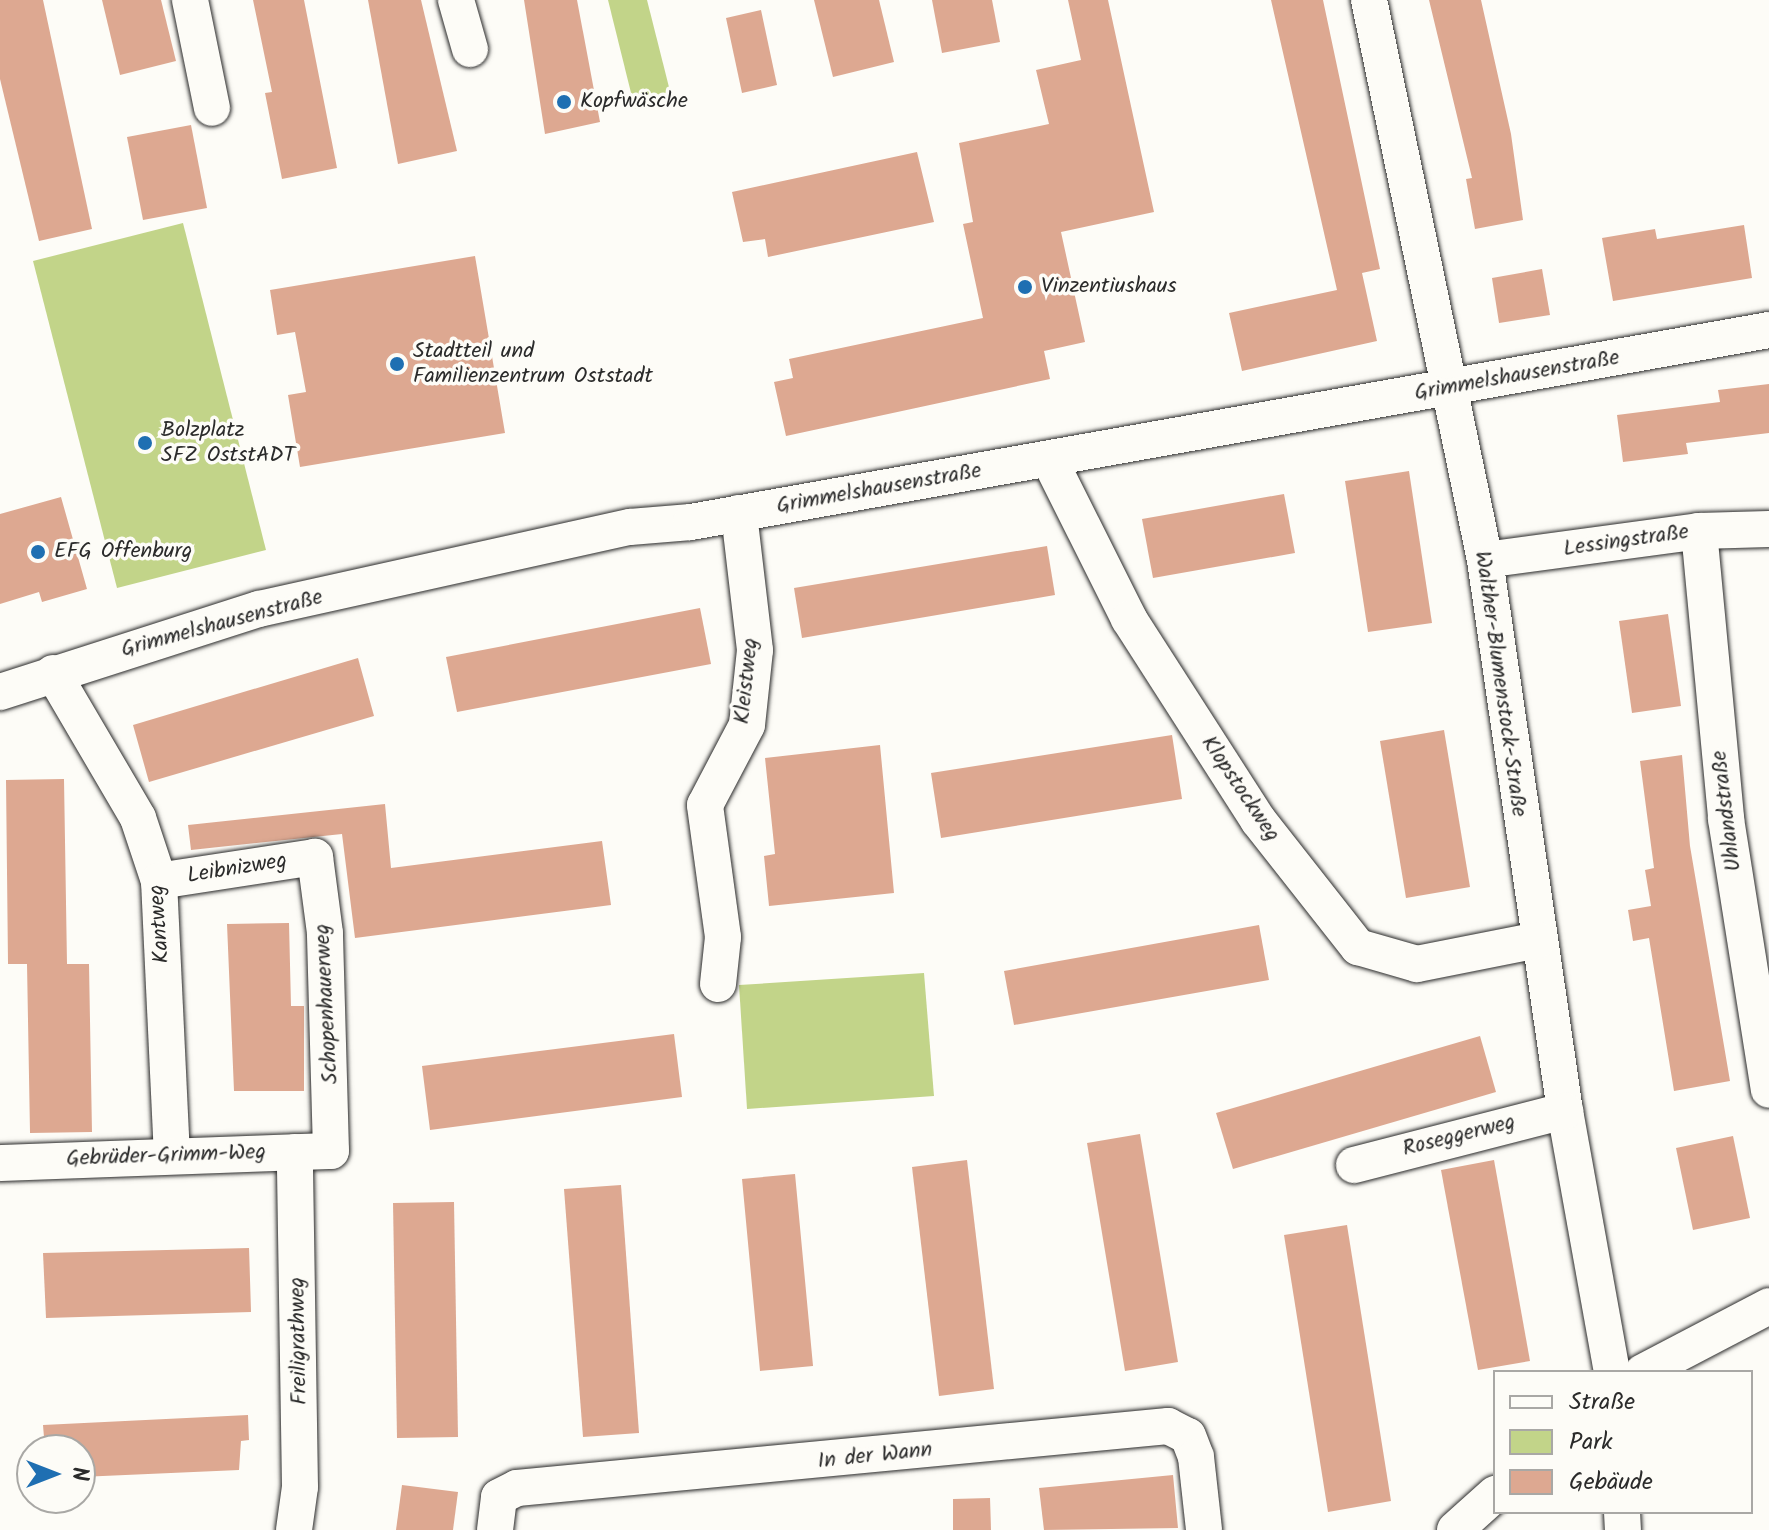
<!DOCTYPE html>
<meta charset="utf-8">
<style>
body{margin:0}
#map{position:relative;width:1769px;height:1530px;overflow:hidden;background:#fdfcf7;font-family:Kalam,sans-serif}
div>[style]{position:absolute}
.green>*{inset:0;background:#c2d489}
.building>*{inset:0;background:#dda891}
.roads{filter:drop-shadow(0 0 2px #2b2b2b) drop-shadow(0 0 2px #2b2b2b)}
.street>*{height:36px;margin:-18px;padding:0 18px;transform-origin:18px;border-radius:18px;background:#fdfcf7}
.dots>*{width:22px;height:22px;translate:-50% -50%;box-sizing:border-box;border:4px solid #fdfcf7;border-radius:50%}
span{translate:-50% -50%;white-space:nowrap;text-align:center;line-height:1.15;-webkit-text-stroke:7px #fdfcf7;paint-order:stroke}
.poi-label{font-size:22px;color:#2b2b2b}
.left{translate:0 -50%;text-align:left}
.street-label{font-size:22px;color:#2b2b2b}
.legend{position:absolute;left:1493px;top:1370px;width:260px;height:144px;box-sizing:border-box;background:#fdfcf7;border:2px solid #a9a8a5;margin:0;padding:10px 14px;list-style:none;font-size:24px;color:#2b2b2b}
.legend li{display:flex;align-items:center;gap:16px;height:40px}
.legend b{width:40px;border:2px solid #a9a8a5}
.north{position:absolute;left:16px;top:1434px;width:80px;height:80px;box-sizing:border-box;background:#fdfcf7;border:2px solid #a9a8a5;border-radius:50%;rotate:90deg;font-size:22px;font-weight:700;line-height:32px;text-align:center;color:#2b2b2b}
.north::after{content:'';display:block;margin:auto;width:28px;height:36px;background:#1f6fb2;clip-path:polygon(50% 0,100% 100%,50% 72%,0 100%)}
</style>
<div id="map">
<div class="green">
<div style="clip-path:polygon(608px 0,647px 0,672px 99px,635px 109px)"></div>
<div style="clip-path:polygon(183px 223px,266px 550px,117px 588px,33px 261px)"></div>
<div style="clip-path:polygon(924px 973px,934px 1096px,747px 1109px,739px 985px)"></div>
</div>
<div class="building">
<div style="clip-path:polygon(0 0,43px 0,92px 229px,39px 241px,0 79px)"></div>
<div style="clip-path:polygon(102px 0,161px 0,176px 61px,120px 75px)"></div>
<div style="clip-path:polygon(253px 0,304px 0,337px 168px,282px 179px,265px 93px,272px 92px)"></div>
<div style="clip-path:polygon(368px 0,421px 0,457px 151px,398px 164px)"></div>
<div style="clip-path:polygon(524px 0,577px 0,600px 122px,545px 134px)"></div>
<div style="clip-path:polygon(814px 0,879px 0,894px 62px,833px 77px)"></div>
<div style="clip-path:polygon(932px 0,992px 0,1000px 42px,942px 53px)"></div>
<div style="clip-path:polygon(1068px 0,1108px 0,1154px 212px,1061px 232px,1085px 342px,1044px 351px,1050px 379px,786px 436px,774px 382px,793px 378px,789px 359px,983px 318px,963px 224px,973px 222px,959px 143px,1049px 124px,1036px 70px,1081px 60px)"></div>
<div style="clip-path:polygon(1271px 0,1323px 0,1380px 269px,1362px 273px,1377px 341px,1242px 371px,1229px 313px,1337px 290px)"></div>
<div style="clip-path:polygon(1429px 0,1481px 0,1511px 134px,1523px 220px,1475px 229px,1466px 179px,1472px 178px)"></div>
<div style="clip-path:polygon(761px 10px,777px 85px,742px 93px,726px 18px)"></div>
<div style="clip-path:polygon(191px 125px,207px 208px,143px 220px,127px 137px)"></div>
<div style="clip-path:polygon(917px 152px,934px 222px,768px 257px,765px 239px,743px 242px,732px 192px)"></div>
<div style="clip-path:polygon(1744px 225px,1752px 278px,1613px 301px,1602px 238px,1655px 229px,1657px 239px)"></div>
<div style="clip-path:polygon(475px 256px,505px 433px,300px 467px,288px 395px,306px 392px,295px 332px,277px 335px,270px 290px)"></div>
<div style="clip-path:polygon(1542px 269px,1550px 315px,1499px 323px,1492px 278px)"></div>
<div style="clip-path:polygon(1769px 384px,1769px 433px,1686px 443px,1688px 454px,1623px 462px,1617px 415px,1720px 402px,1718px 390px)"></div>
<div style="clip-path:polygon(1409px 471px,1432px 623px,1368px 632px,1345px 481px)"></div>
<div style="clip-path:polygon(1284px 494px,1295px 553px,1153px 578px,1142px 519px)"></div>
<div style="clip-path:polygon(61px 497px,87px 589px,42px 602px,39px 592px,0 604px,0 514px)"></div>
<div style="clip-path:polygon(1047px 546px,1055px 595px,802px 638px,794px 588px)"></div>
<div style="clip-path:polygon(700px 608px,711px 664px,457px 712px,446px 657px)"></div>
<div style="clip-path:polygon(1668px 614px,1681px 706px,1632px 713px,1619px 621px)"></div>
<div style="clip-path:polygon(358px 658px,374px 716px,149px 782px,133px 725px)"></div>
<div style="clip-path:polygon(1444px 730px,1470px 887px,1406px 898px,1380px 741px)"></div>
<div style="clip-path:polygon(1172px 735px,1182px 799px,941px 838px,931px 773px)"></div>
<div style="clip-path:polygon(880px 745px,894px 893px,769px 906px,764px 856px,775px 854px,765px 758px)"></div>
<div style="clip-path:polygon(1682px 755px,1690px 846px,1730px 1081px,1674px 1091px,1649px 938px,1633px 941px,1628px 910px,1651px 906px,1645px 870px,1654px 868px,1640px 761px)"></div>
<div style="clip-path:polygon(64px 779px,67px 964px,89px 964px,92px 1132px,30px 1133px,27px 964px,8px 964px,6px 780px)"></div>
<div style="clip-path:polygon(385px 804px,391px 868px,602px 841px,611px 905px,355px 938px,342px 834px,191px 850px,188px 825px)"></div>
<div style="clip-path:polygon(289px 923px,291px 1006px,304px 1006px,304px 1091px,234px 1091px,227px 924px)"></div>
<div style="clip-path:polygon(1259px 925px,1269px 980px,1014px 1025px,1004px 971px)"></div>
<div style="clip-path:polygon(674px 1034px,682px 1097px,430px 1130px,422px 1066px)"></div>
<div style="clip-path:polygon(1480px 1036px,1496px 1092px,1233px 1169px,1216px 1113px)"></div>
<div style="clip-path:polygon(1140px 1134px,1178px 1362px,1125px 1371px,1087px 1143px)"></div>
<div style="clip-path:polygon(1733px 1136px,1750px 1218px,1693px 1230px,1676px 1148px)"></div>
<div style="clip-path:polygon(967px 1160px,994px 1389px,939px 1396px,912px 1167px)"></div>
<div style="clip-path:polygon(1494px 1160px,1530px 1361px,1478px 1370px,1441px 1170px)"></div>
<div style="clip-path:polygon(795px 1174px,813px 1366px,760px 1371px,742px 1179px)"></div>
<div style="clip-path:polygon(621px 1185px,639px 1433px,583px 1437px,564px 1189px)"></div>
<div style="clip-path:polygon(454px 1202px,458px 1437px,397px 1438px,393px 1203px)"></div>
<div style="clip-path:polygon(1347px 1225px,1391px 1501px,1328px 1512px,1284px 1235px)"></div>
<div style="clip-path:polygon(249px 1248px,251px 1312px,46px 1318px,43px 1253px)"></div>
<div style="clip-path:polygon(248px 1415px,249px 1440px,241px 1441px,239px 1470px,80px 1477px,80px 1450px,45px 1450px,43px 1425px)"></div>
<div style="clip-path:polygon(1173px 1475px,1178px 1528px,1044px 1530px,1039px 1488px)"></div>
<div style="clip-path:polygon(402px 1485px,458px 1492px,453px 1530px,396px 1530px)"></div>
<div style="clip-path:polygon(990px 1498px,991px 1530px,953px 1530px,953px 1499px)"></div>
</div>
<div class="roads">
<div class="street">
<div style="left:190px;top:0;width:110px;rotate:78.5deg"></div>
<div style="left:456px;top:0;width:51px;rotate:74.1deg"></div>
<div style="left:1369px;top:0;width:572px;rotate:78.3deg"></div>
<div style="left:1485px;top:560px;width:557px;rotate:81.74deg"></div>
<div style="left:1565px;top:1111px;width:265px;rotate:79.8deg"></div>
<div style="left:1049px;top:459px;width:179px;rotate:63.4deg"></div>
<div style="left:1129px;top:619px;width:239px;rotate:57.3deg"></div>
<div style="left:1258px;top:820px;width:162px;rotate:51.8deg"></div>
<div style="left:1358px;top:947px;width:61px;rotate:16.1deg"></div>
<div style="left:1417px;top:964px;width:123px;rotate:-11.2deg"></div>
<div style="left:1699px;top:531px;width:289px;rotate:84.6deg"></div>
<div style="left:1726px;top:819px;width:274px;rotate:81deg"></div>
<div style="left:1485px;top:560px;width:216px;rotate:-7.7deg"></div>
<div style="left:1699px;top:531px;width:70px;rotate:-1.6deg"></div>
<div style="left:53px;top:673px;width:168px;rotate:59.6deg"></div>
<div style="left:138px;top:818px;width:66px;rotate:71.6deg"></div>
<div style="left:159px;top:881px;width:273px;rotate:87.3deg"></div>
<div style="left:0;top:692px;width:272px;rotate:-17.8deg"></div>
<div style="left:259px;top:609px;width:380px;rotate:-12.5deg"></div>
<div style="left:630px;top:527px;width:61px;rotate:-4.7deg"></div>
<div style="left:691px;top:522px;width:1095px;rotate:-10.1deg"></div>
<div style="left:718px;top:984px;width:47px;rotate:-83.9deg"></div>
<div style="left:723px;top:937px;width:133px;rotate:-97.8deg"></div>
<div style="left:705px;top:805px;width:90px;rotate:-62.3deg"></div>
<div style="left:747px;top:725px;width:75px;rotate:-83.9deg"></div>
<div style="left:755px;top:650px;width:138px;rotate:-96.7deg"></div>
<div style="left:0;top:1163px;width:331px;rotate:-2.1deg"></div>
<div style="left:331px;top:1151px;width:218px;rotate:-91.6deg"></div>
<div style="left:325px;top:933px;width:77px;rotate:-97.5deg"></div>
<div style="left:315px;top:857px;width:158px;rotate:171.3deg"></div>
<div style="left:1354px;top:1165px;width:218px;rotate:-14.4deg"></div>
<div style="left:1643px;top:1372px;width:142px;rotate:-27.6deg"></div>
<div style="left:1622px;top:1512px;width:18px;rotate:87deg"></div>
<div style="left:294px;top:1530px;width:43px;rotate:-82.1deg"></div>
<div style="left:300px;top:1487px;width:335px;rotate:-90.9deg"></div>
<div style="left:495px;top:1530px;width:33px;rotate:-83deg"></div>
<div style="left:499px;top:1497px;width:20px;rotate:-27deg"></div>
<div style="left:517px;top:1488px;width:654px;rotate:-5.44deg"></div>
<div style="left:1168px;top:1426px;width:22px;rotate:27deg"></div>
<div style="left:1188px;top:1436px;width:22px;rotate:69deg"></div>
<div style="left:1196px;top:1457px;width:73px;rotate:83.7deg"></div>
<div style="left:1455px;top:1530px;width:54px;rotate:-42deg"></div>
</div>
</div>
<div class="dots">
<div style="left:564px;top:102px;background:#1f6fb2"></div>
<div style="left:1025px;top:287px;background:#1f6fb2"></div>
<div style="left:397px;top:364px;background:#1f6fb2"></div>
<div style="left:145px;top:443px;background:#1f6fb2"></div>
<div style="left:38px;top:552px;background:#1f6fb2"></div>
</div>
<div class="poi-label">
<span class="left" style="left:580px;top:102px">Kopfwäsche</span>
<span class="left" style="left:1041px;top:287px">Vinzentiushaus</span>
<span class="left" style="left:413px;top:364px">Stadtteil und<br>Familienzentrum Oststadt</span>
<span class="left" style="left:161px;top:443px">Bolzplatz<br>SFZ OststADT</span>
<span class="left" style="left:54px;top:552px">EFG Offenburg</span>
</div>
<div class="street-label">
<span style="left:1517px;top:376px;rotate:-10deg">Grimmelshausenstraße</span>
<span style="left:879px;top:489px;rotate:-10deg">Grimmelshausenstraße</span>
<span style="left:1626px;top:541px;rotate:-8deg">Lessingstraße</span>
<span style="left:222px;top:624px;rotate:-15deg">Grimmelshausenstraße</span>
<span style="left:747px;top:681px;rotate:-84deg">Kleistweg</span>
<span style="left:1500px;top:684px;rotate:82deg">Walther-Blumenstock-Straße</span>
<span style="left:1240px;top:789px;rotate:56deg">Klopstockweg</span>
<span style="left:1727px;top:811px;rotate:-97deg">Uhlandstraße</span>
<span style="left:237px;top:869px;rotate:-9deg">Leibnizweg</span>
<span style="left:160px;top:924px;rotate:-94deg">Kantweg</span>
<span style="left:327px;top:1004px;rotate:-93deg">Schopenhauerweg</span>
<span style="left:1459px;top:1136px;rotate:-14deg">Roseggerweg</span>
<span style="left:166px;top:1156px;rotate:-2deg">Gebrüder-Grimm-Weg</span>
<span style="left:299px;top:1341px;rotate:-91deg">Freiligrathweg</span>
<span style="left:875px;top:1456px;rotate:-6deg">In der Wann</span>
</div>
<ul class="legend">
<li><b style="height:10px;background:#fdfcf7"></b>Straße</li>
<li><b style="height:22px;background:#c2d489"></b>Park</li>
<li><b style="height:22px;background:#dda891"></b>Gebäude</li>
</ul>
<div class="north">N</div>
</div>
